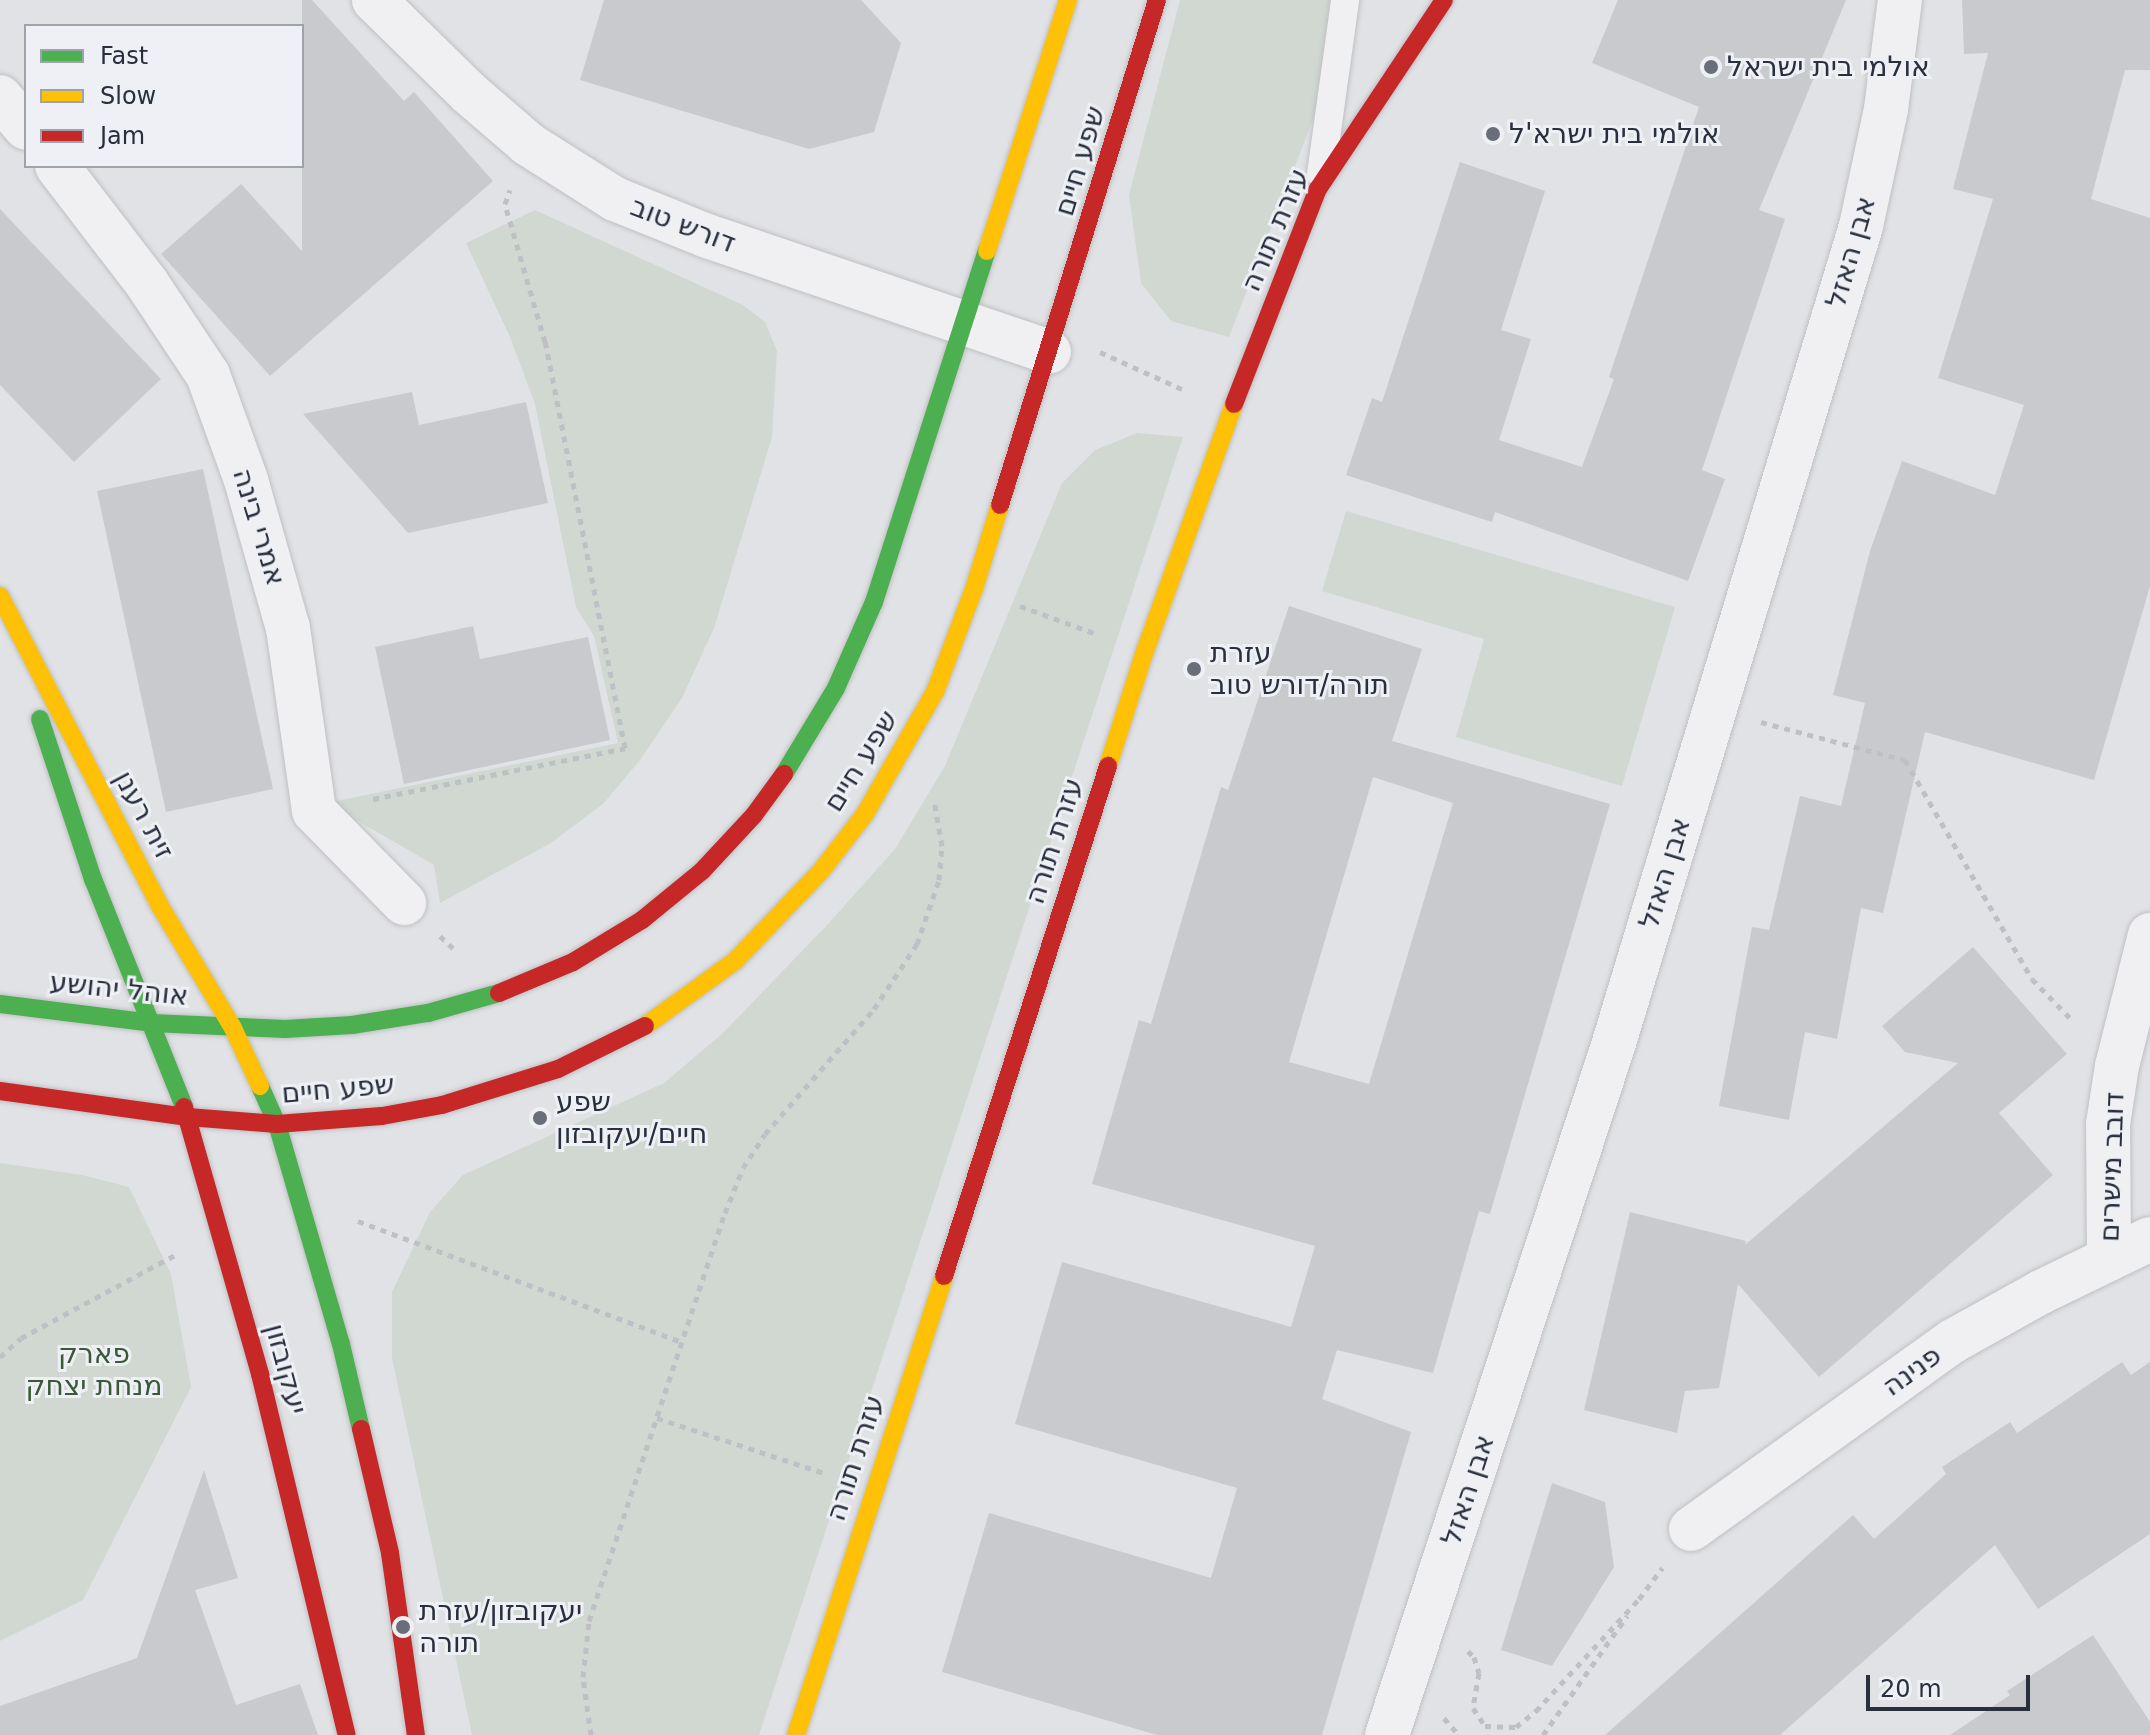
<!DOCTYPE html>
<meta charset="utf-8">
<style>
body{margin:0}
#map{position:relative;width:2150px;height:1735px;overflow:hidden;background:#e1e2e5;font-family:"DejaVu Sans","Noto Sans Hebrew",sans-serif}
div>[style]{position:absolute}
.green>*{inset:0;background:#d0d8d1}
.building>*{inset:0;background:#c9cacd}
.path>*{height:5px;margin-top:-2.5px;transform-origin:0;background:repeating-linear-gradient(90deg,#bfc0c6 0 6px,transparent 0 12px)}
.roads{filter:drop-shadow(0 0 2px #bfc0c3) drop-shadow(0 0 2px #bfc0c3)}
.lane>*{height:28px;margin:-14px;padding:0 14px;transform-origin:14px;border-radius:14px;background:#f0f0f2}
.street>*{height:44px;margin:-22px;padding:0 22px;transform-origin:22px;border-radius:22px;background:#f0f0f2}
.fast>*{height:18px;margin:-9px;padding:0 9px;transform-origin:9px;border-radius:9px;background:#4caf50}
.slow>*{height:18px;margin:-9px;padding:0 9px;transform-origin:9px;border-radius:9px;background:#ffc107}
.jam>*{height:18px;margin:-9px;padding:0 9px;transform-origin:9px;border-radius:9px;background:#c62828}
.dots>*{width:22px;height:22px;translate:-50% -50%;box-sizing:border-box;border:4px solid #eef0f5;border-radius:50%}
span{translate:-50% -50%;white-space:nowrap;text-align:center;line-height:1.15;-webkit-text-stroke:6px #eef0f5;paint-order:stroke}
.poi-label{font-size:28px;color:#292f3d}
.left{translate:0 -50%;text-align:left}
.street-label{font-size:28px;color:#292f3d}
.park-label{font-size:28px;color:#3b5837}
.legend{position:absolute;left:24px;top:24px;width:280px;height:144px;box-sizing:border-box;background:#eef0f5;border:2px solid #9fa3ab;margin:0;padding:10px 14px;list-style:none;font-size:24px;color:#292f3d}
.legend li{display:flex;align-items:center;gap:16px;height:40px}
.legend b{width:40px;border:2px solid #9fa3ab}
.scale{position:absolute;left:1866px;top:1675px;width:164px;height:36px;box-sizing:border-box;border:4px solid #292f3d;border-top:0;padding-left:10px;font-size:24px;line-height:28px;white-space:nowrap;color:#292f3d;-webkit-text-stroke:6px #eef0f5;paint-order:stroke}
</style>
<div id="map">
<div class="green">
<div style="clip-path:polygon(1180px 0,1335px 0,1330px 75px,1229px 337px,1171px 321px,1141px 283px,1129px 195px)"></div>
<div style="clip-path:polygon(535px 210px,743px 305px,765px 322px,777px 351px,772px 437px,714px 628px,682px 698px,640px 760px,604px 803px,551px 843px,440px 903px,434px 865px,327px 803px,618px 743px,594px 636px,576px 607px,535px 404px,510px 337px,466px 243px)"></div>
<div style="clip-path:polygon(1137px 433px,1183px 437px,759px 1735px,472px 1735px,392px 1358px,392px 1292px,430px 1212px,463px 1175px,664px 1083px,723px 1033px,828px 924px,895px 849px,945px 766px,1062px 483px,1095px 450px)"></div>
<div style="clip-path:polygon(1346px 511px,1675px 607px,1622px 786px,1456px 737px,1484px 639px,1322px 591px)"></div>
<div style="clip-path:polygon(0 1163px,82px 1175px,129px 1187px,171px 1274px,191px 1387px,83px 1600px,0 1641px)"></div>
</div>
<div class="building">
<div style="clip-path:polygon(302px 0,312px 0,404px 101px,414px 92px,493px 181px,270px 376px,161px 254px,241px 184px,302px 251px)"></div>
<div style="clip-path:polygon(604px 0,861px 0,901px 43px,874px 132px,809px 149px,580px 80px)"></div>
<div style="clip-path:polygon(1618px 0,1846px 0,1759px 210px,1785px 219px,1702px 470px,1725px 479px,1688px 581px,1495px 512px,1492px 522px,1346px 475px,1372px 398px,1382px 402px,1460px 162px,1545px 191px,1501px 330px,1531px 339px,1499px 440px,1582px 467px,1614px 379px,1609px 377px,1699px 107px,1592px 63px)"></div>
<div style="clip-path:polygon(1962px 0,2150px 0,2150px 70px,2125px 70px,2091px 199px,2150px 218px,2150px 586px,2094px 780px,1925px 732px,1883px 913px,1861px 908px,1837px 1039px,1805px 1032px,1789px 1120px,1719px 1106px,1752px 927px,1769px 930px,1800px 796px,1841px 806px,1865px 703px,1833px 695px,1870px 551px,1902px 461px,1995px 495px,2024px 405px,1938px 378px,1993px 199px,1953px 189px,1988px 53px,1964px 54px)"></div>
<div style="clip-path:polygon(0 209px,161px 379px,74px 462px,0 385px)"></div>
<div style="clip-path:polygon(412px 392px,419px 425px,526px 402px,548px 503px,408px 533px,303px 414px)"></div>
<div style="clip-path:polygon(203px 469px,273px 789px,166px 812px,97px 491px)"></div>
<div style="clip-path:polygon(evenodd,1289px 606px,1422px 649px,1392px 741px,1610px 804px,1490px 1214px,1479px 1211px,1433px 1373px,1337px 1350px,1322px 1399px,1411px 1432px,1322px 1735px,1157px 1735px,942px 1672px,989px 1513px,1211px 1578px,1237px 1488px,1015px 1424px,1062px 1262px,1291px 1327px,1315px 1246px,1092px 1184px,1139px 1020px,1151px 1024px,1221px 787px,1228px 790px,1289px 606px,1373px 777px,1453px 803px,1369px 1084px,1289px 1062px,1373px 777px)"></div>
<div style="clip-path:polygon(473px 626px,480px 659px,588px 637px,610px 740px,404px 784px,375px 647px)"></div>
<div style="clip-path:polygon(1973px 947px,2067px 1054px,1999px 1113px,2053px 1175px,1819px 1377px,1738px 1284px,1719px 1388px,1685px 1391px,1677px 1433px,1584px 1410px,1630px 1212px,1746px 1241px,1745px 1245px,1958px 1063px,1905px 1052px,1882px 1026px)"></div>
<div style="clip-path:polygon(2122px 1362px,2131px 1375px,2150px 1362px,2150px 1534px,2038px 1609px,1995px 1545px,1780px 1735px,1605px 1735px,1853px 1515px,1874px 1539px,1946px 1474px,1942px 1467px,2010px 1422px,2017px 1433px)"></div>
<div style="clip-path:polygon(204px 1470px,238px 1578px,195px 1590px,236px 1705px,300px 1684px,318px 1735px,0 1735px,0 1706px,137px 1658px)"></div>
<div style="clip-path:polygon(1552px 1483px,1605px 1502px,1614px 1567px,1552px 1666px,1501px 1650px)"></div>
<div style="clip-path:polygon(2093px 1635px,2150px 1722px,2150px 1735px,1950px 1735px,2010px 1695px,2007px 1691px)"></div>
</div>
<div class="path">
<div style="left:1100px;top:352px;width:94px;rotate:24.4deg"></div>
<div style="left:1020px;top:606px;width:82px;rotate:20deg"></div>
<div style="left:1761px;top:722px;width:149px;rotate:14.8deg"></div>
<div style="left:1905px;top:760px;width:253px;rotate:59.9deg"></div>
<div style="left:2032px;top:979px;width:60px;rotate:45.7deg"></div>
<div style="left:373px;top:799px;width:257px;rotate:-11.4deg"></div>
<div style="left:625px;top:748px;width:414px;rotate:-101.1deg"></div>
<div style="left:545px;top:342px;width:144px;rotate:-106.2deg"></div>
<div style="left:505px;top:204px;width:15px;rotate:-70deg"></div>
<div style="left:440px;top:936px;width:22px;rotate:43deg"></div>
<div style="left:358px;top:1221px;width:346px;rotate:20.5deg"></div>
<div style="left:0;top:1357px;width:28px;rotate:-42deg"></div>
<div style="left:21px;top:1338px;width:175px;rotate:-28.3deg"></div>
<div style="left:657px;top:1418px;width:179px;rotate:18.2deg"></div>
<div style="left:1468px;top:1651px;width:8px;rotate:45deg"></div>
<div style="left:1474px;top:1657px;width:17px;rotate:73deg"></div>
<div style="left:1479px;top:1673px;width:36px;rotate:100deg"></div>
<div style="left:1473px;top:1708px;width:22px;rotate:56deg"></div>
<div style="left:1485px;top:1726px;width:31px;rotate:2deg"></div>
<div style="left:1516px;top:1727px;width:26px;rotate:-39deg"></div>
<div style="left:1536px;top:1711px;width:152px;rotate:-47.4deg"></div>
<div style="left:1639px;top:1599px;width:39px;rotate:-53deg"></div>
<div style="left:1444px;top:1718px;width:23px;rotate:49deg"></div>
<div style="left:591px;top:1735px;width:59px;rotate:-97.9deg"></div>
<div style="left:583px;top:1677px;width:56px;rotate:-83.9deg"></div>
<div style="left:589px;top:1621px;width:430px;rotate:-71.6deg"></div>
<div style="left:725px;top:1213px;width:48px;rotate:-68.2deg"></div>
<div style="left:743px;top:1168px;width:40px;rotate:-57.1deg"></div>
<div style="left:765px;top:1134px;width:166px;rotate:-48.9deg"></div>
<div style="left:874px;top:1009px;width:78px;rotate:-56.5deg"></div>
<div style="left:917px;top:944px;width:68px;rotate:-71deg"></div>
<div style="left:939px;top:880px;width:34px;rotate:-85deg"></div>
<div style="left:942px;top:846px;width:47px;rotate:-99.9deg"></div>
<div style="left:1543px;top:1735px;width:146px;rotate:-54.8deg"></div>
</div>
<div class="roads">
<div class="lane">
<div style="left:1321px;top:174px;width:176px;rotate:-82.1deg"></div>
</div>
<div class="street">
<div style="left:374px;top:0;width:133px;rotate:44.4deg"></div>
<div style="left:469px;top:93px;width:78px;rotate:40.8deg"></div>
<div style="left:528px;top:144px;width:103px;rotate:32.3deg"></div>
<div style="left:615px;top:199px;width:99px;rotate:21.9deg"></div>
<div style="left:707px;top:236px;width:361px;rotate:18.7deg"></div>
<div style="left:0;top:97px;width:40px;rotate:50deg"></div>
<div style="left:57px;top:166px;width:146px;rotate:52.5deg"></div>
<div style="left:146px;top:282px;width:112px;rotate:56.3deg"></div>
<div style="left:208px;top:375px;width:112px;rotate:70.1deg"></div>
<div style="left:246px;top:480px;width:154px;rotate:74.2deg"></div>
<div style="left:288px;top:628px;width:185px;rotate:81.9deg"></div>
<div style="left:314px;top:811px;width:129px;rotate:45.6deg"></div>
<div style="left:2109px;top:1259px;width:135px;rotate:-90.4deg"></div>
<div style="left:2108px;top:1124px;width:59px;rotate:-81.2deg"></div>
<div style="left:2117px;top:1066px;width:135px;rotate:-75.9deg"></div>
<div style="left:1691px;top:1529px;width:322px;rotate:-35.7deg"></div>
<div style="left:1953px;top:1341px;width:101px;rotate:-29.1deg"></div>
<div style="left:2041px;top:1292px;width:121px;rotate:-25.9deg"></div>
<div style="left:1387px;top:1735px;width:725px;rotate:-71.84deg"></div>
<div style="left:1613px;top:1046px;width:857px;rotate:-73.17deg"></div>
<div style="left:1861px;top:226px;width:120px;rotate:-77.9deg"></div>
<div style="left:1886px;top:109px;width:110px;rotate:-82.7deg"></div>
</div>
<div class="fast">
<div style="left:40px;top:719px;width:169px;rotate:71.7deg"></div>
<div style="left:93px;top:879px;width:245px;rotate:68.2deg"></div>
<div style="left:784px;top:774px;width:100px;rotate:-58.8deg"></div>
<div style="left:836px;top:688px;width:94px;rotate:-66.2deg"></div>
<div style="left:874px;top:602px;width:369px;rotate:-72.2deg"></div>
<div style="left:0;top:1004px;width:153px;rotate:7.1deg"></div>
<div style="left:152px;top:1023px;width:133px;rotate:2.6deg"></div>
<div style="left:285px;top:1029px;width:67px;rotate:-3.4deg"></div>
<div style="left:352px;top:1025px;width:77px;rotate:-9deg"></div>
<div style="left:428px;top:1013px;width:74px;rotate:-15.7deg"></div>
<div style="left:260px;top:1086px;width:42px;rotate:65.9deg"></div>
<div style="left:277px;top:1124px;width:229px;rotate:73.8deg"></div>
<div style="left:341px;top:1344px;width:87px;rotate:76.8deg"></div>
</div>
<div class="slow">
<div style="left:987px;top:251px;width:264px;rotate:-72.1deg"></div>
<div style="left:0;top:596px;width:349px;rotate:62.7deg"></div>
<div style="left:160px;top:906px;width:142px;rotate:59.1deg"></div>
<div style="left:233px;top:1028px;width:64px;rotate:65deg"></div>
<div style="left:1108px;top:766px;width:121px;rotate:-72.2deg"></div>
<div style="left:1145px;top:651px;width:263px;rotate:-70.2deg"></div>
<div style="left:645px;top:1026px;width:111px;rotate:-35.8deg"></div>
<div style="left:735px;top:961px;width:124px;rotate:-46.3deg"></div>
<div style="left:821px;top:871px;width:72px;rotate:-52.3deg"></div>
<div style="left:865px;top:814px;width:141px;rotate:-60.2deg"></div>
<div style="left:935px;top:692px;width:110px;rotate:-69.3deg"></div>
<div style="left:974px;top:589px;width:88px;rotate:-72.8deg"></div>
<div style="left:796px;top:1735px;width:482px;rotate:-72.1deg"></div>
</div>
<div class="jam">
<div style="left:1234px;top:404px;width:231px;rotate:-68.7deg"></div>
<div style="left:1318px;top:189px;width:227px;rotate:-56.3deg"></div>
<div style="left:1000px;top:505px;width:529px;rotate:-72.73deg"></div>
<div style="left:499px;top:993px;width:80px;rotate:-22.7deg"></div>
<div style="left:573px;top:962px;width:81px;rotate:-31.3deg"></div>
<div style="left:642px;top:920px;width:77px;rotate:-39.2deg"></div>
<div style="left:702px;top:871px;width:76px;rotate:-47.1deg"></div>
<div style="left:754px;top:815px;width:51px;rotate:-53.8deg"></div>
<div style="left:0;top:1091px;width:190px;rotate:7.9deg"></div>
<div style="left:188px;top:1117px;width:89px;rotate:4.5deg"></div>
<div style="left:277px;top:1124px;width:105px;rotate:-4.4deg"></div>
<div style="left:382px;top:1116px;width:61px;rotate:-10.4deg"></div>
<div style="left:442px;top:1105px;width:121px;rotate:-17.2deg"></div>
<div style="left:558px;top:1069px;width:97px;rotate:-26.3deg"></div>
<div style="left:184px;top:1107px;width:278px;rotate:74.1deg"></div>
<div style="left:260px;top:1374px;width:371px;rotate:76.5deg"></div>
<div style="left:944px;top:1276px;width:536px;rotate:-72.17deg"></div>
<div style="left:361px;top:1429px;width:127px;rotate:76.8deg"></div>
<div style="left:390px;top:1553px;width:184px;rotate:81.9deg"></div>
</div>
</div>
<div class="dots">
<div style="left:1711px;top:67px;background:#696e78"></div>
<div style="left:1493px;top:134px;background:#696e78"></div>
<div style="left:1194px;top:669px;background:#696e78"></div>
<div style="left:540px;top:1118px;background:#696e78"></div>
<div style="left:403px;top:1627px;background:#696e78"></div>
</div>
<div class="poi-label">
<span class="left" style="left:1727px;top:67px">אולמי בית ישראל</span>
<span class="left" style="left:1509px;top:134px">אולמי בית ישרא'ל</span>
<span class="left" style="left:1210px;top:669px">עזרת<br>תורה/דורש טוב</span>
<span class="left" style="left:556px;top:1118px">שפע<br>חיים/יעקובזון</span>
<span class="left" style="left:419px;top:1627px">יעקובזון/עזרת<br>תורה</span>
</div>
<div class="street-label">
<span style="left:1080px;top:161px;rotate:-73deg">שפע חיים</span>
<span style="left:683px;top:225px;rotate:21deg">דורש טוב</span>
<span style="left:1275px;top:230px;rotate:-67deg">עזרת תורה</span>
<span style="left:1851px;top:252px;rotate:-74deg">אבן האזל</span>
<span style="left:259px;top:527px;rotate:73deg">אמרי בינה</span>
<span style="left:861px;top:761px;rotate:-58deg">שפע חיים</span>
<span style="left:144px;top:815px;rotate:62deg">זית רענן</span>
<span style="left:1054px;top:841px;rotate:-72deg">עזרת תורה</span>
<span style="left:1665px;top:873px;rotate:-73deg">אבן האזל</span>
<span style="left:119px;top:989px;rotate:6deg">אוהל יהושע</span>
<span style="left:338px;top:1089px;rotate:-5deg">שפע חיים</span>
<span style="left:2112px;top:1167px;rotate:-88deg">דובב מישרים</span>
<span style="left:286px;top:1369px;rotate:75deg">יעקובזון</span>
<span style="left:1912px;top:1371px;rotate:-36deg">פנינה</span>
<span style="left:855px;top:1458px;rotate:-72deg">עזרת תורה</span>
<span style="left:1468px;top:1490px;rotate:-72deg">אבן האזל</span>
</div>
<div class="park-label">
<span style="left:94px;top:1370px">פארק<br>מנחת יצחק</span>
</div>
<ul class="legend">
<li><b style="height:10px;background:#4caf50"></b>Fast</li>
<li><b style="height:10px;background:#ffc107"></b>Slow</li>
<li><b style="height:10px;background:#c62828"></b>Jam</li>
</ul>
<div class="scale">20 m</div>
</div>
